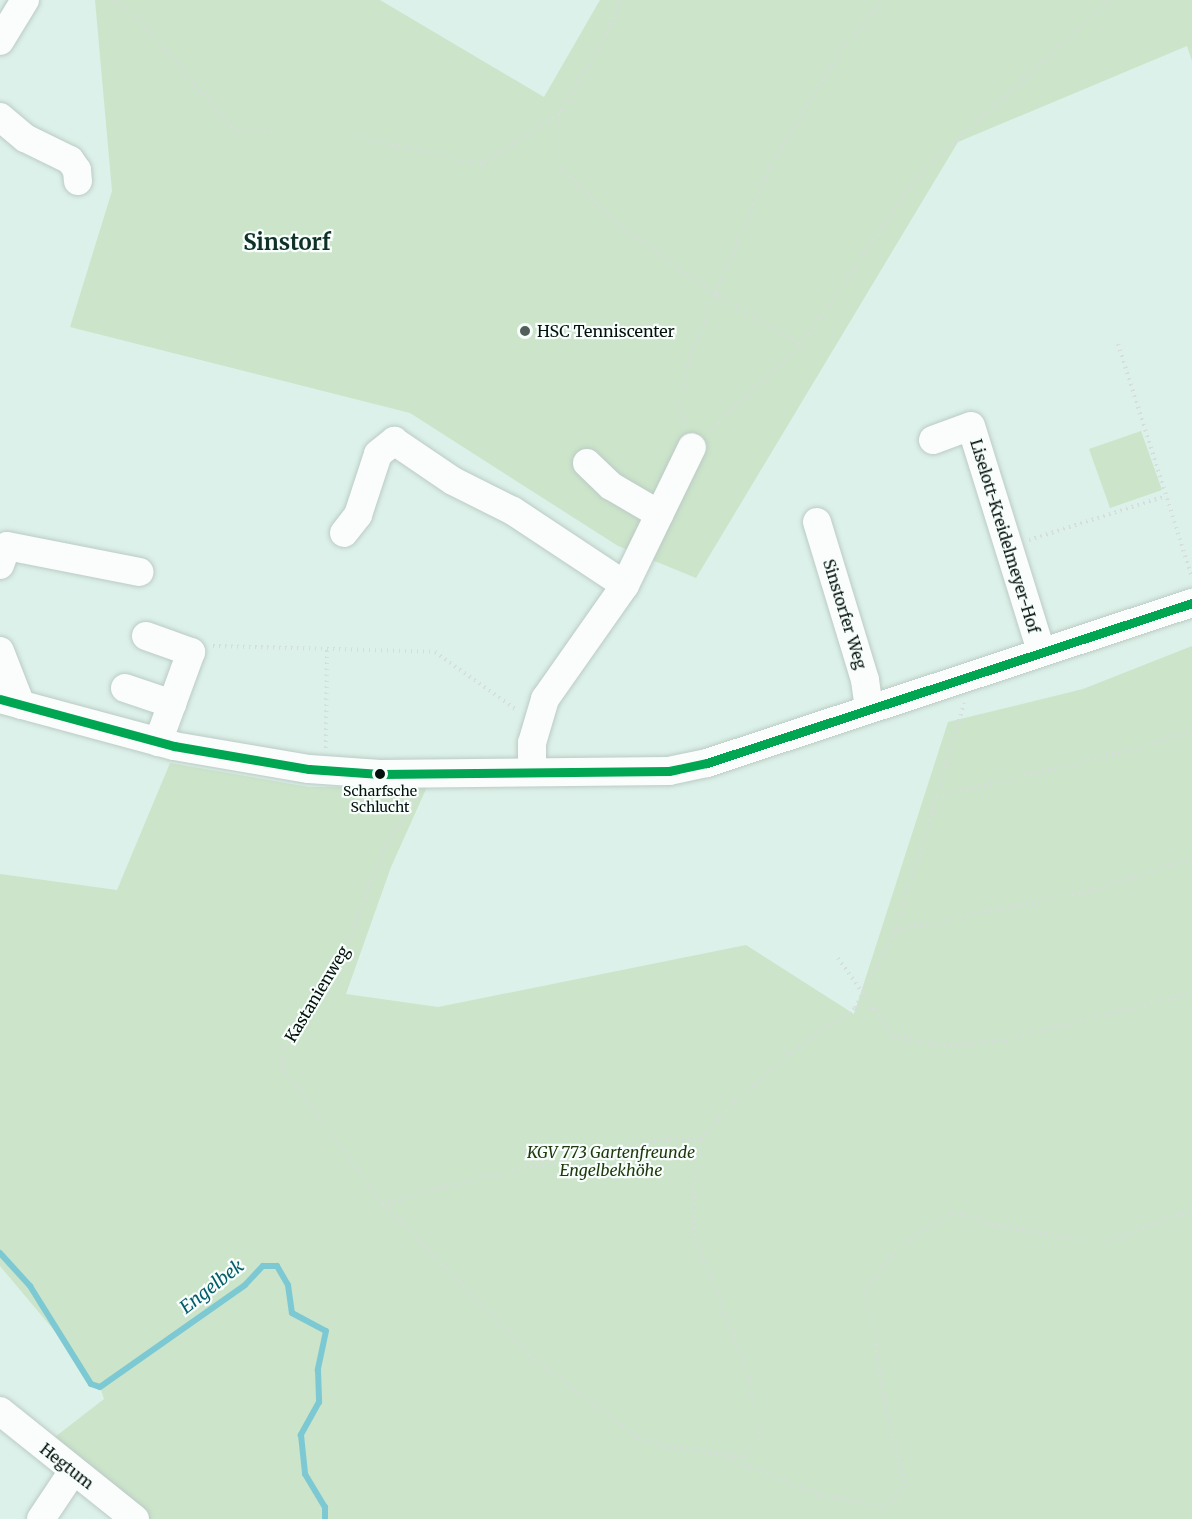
<!DOCTYPE html>
<meta charset="utf-8">
<style>
body{margin:0}
#map{position:relative;width:1192px;height:1519px;overflow:hidden;background:#dcf1e9;font-family:Merriweather,serif}
div>[style]{position:absolute}
.green>*{inset:0;background:#cce4ca}
.stream>*{height:6px;margin:-3px;padding:0 3px;transform-origin:3px;border-radius:3px;background:#7dc9d3}
.path>*{height:4px;margin-top:-2px;transform-origin:0;background:repeating-linear-gradient(90deg,#d6dddb 0 1.5px,transparent 0 6px)}
.roads{filter:drop-shadow(0 0 2px #bbcbc5) drop-shadow(0 0 2px #bbcbc5)}
.minor>*{height:28px;margin:-14px;padding:0 14px;transform-origin:14px;border-radius:14px;background:#fafdfc}
.bus-1>*{height:9px;margin:-4.5px;padding:0 4.5px;transform-origin:4.5px;border-radius:4.5px;background:#00a651}
.dots>*{width:16px;height:16px;translate:-50% -50%;box-sizing:border-box;border:3px solid #f7fefb;border-radius:50%}
span{translate:-50% -50%;white-space:nowrap;text-align:center;line-height:1.15;-webkit-text-stroke:4.5px #f7fefb;paint-order:stroke}
.bus-label{font-size:14px;color:#04100c}
.poi-label{font-size:16px;color:#04100c}
.left{translate:0 -50%;text-align:left}
.street-label{font-size:16px;color:#04100c}
.park-label{font-size:16px;color:#1e370b;font-style:italic}
.water-label{font-size:18px;color:#025d6a;font-style:italic}
.district-label{font-size:22px;color:#0f3027;font-weight:700}
</style>
<div id="map">
<div class="green">
<div style="clip-path:polygon(95px 0,380px 0,544px 97px,600px 0,1192px 0,1192px 61px,1187px 46px,958px 142px,696px 578px,618px 546px,410px 413px,70px 327px,112px 191px)"></div>
<div style="clip-path:polygon(1141px 431px,1162px 490px,1110px 508px,1089px 449px)"></div>
<div style="clip-path:polygon(1192px 646px,1192px 1519px,135px 1519px,42px 1447px,104px 1399px,100px 1387px,91px 1384px,63px 1341px,0 1266px,0 874px,117px 890px,170px 763px,309px 787px,427px 787px,391px 867px,346px 994px,438px 1007px,746px 945px,854px 1014px,948px 722px,1083px 689px)"></div>
</div>
<div class="stream">
<div style="left:0;top:1253px;width:45px;rotate:47.7deg"></div>
<div style="left:30px;top:1286px;width:115px;rotate:58.1deg"></div>
<div style="left:91px;top:1384px;width:9px;rotate:18deg"></div>
<div style="left:100px;top:1387px;width:177px;rotate:-35.1deg"></div>
<div style="left:245px;top:1285px;width:26px;rotate:-47deg"></div>
<div style="left:263px;top:1266px;width:14px"></div>
<div style="left:277px;top:1266px;width:22px;rotate:60deg"></div>
<div style="left:288px;top:1285px;width:28px;rotate:82deg"></div>
<div style="left:292px;top:1313px;width:38px;rotate:28deg"></div>
<div style="left:326px;top:1331px;width:40px;rotate:102deg"></div>
<div style="left:318px;top:1370px;width:32px;rotate:88deg"></div>
<div style="left:319px;top:1402px;width:38px;rotate:119deg"></div>
<div style="left:301px;top:1435px;width:39px;rotate:84deg"></div>
<div style="left:305px;top:1474px;width:39px;rotate:59deg"></div>
<div style="left:325px;top:1507px;width:12px;rotate:90deg"></div>
</div>
<div class="path">
<div style="left:112px;top:0;width:29px;rotate:35deg"></div>
<div style="left:136px;top:17px;width:151px;rotate:49deg"></div>
<div style="left:235px;top:131px;width:116px;rotate:2.5deg"></div>
<div style="left:351px;top:136px;width:134px;rotate:12.1deg"></div>
<div style="left:482px;top:164px;width:93px;rotate:-33.2deg"></div>
<div style="left:619px;top:0;width:28px;rotate:108deg"></div>
<div style="left:610px;top:27px;width:99px;rotate:120.2deg"></div>
<div style="left:560px;top:113px;width:55px;rotate:89deg"></div>
<div style="left:561px;top:168px;width:72px;rotate:45deg"></div>
<div style="left:612px;top:219px;width:128px;rotate:36.4deg"></div>
<div style="left:715px;top:295px;width:100px;rotate:29.4deg"></div>
<div style="left:1118px;top:344px;width:244px;rotate:72.4deg"></div>
<div style="left:685px;top:425px;width:24px;rotate:-105deg"></div>
<div style="left:679px;top:402px;width:49px;rotate:-76deg"></div>
<div style="left:691px;top:354px;width:202px;rotate:-67.2deg"></div>
<div style="left:769px;top:168px;width:137px;rotate:-58.7deg"></div>
<div style="left:840px;top:51px;width:67px;rotate:-49.2deg"></div>
<div style="left:709px;top:431px;width:127px;rotate:-43.1deg"></div>
<div style="left:802px;top:344px;width:203px;rotate:-55.4deg"></div>
<div style="left:917px;top:177px;width:262px;rotate:-42.5deg"></div>
<div style="left:1029px;top:540px;width:144px;rotate:-17.8deg"></div>
<div style="left:213px;top:646px;width:222px;rotate:1.5deg"></div>
<div style="left:435px;top:652px;width:100px;rotate:35.3deg"></div>
<div style="left:326px;top:748px;width:99px;rotate:-89.4deg"></div>
<div style="left:937px;top:796px;width:97px;rotate:-73.8deg"></div>
<div style="left:896px;top:930px;width:190px;rotate:-11.3deg"></div>
<div style="left:1082px;top:893px;width:115px;rotate:-17.2deg"></div>
<div style="left:838px;top:958px;width:62px;rotate:54.8deg"></div>
<div style="left:855px;top:1008px;width:20px;rotate:6deg"></div>
<div style="left:875px;top:1010px;width:31px;rotate:57deg"></div>
<div style="left:892px;top:1036px;width:53px;rotate:10.9deg"></div>
<div style="left:944px;top:1046px;width:61px;rotate:-5.6deg"></div>
<div style="left:1005px;top:1040px;width:193px;rotate:-14.1deg"></div>
<div style="left:701px;top:1139px;width:34px;rotate:180deg"></div>
<div style="left:667px;top:1139px;width:189px;rotate:168.4deg"></div>
<div style="left:482px;top:1177px;width:103px;rotate:164.7deg"></div>
<div style="left:383px;top:1204px;width:218px;rotate:45.7deg"></div>
<div style="left:535px;top:1360px;width:129px;rotate:37.1deg"></div>
<div style="left:638px;top:1438px;width:25px;rotate:18deg"></div>
<div style="left:662px;top:1446px;width:83px;rotate:7.6deg"></div>
<div style="left:744px;top:1457px;width:23px;rotate:-49deg"></div>
<div style="left:759px;top:1440px;width:61px;rotate:-98.5deg"></div>
<div style="left:750px;top:1380px;width:155px;rotate:-111.1deg"></div>
<div style="left:694px;top:1235px;width:45px;rotate:-90deg"></div>
<div style="left:694px;top:1190px;width:51px;rotate:-82.2deg"></div>
<div style="left:701px;top:1139px;width:26px;rotate:-51deg"></div>
<div style="left:717px;top:1119px;width:97px;rotate:-42.1deg"></div>
<div style="left:789px;top:1054px;width:80px;rotate:-34.9deg"></div>
<div style="left:855px;top:1008px;width:88px;rotate:-62.3deg"></div>
<div style="left:896px;top:930px;width:139px;rotate:-72.9deg"></div>
<div style="left:937px;top:797px;width:204px;rotate:-13.6deg"></div>
<div style="left:1135px;top:749px;width:60px;rotate:-18.4deg"></div>
<div style="left:383px;top:1204px;width:167px;rotate:-126.3deg"></div>
<div style="left:284px;top:1069px;width:19px;rotate:-90deg"></div>
<div style="left:284px;top:1050px;width:45px;rotate:-62.3deg"></div>
<div style="left:305px;top:1010px;width:67px;rotate:-54.7deg"></div>
<div style="left:344px;top:955px;width:106px;rotate:-70.2deg"></div>
<div style="left:380px;top:855px;width:68px;rotate:-57deg"></div>
<div style="left:722px;top:1456px;width:105px;rotate:21.7deg"></div>
<div style="left:820px;top:1495px;width:64px;rotate:11.7deg"></div>
<div style="left:883px;top:1508px;width:30px;rotate:-44deg"></div>
<div style="left:905px;top:1487px;width:78px;rotate:-104deg"></div>
<div style="left:886px;top:1411px;width:124px;rotate:-99.3deg"></div>
<div style="left:866px;top:1289px;width:49px;rotate:-54.1deg"></div>
<div style="left:895px;top:1249px;width:70px;rotate:-32.1deg"></div>
<div style="left:954px;top:1212px;width:40px;rotate:18.9deg"></div>
<div style="left:992px;top:1225px;width:112px;rotate:9.2deg"></div>
<div style="left:1103px;top:1243px;width:95px;rotate:-20.3deg"></div>
</div>
<div class="roads">
<div class="minor">
<div style="left:0;top:41px;width:48px;rotate:-58.6deg"></div>
<div style="left:0;top:117px;width:33px;rotate:40deg"></div>
<div style="left:25px;top:138px;width:50px;rotate:26.1deg"></div>
<div style="left:70px;top:160px;width:12px;rotate:55deg"></div>
<div style="left:77px;top:170px;width:11px;rotate:85deg"></div>
<div style="left:933px;top:440px;width:40px;rotate:-20.2deg"></div>
<div style="left:971px;top:426px;width:236px;rotate:72.7deg"></div>
<div style="left:587px;top:463px;width:33px;rotate:44deg"></div>
<div style="left:611px;top:486px;width:56px;rotate:30.3deg"></div>
<div style="left:817px;top:522px;width:165px;rotate:73.1deg"></div>
<div style="left:865px;top:680px;width:28px;rotate:82deg"></div>
<div style="left:344px;top:533px;width:23px;rotate:-52deg"></div>
<div style="left:358px;top:515px;width:64px;rotate:-71.8deg"></div>
<div style="left:378px;top:454px;width:21px;rotate:-39deg"></div>
<div style="left:394px;top:441px;width:71px;rotate:34.1deg"></div>
<div style="left:453px;top:481px;width:67px;rotate:26.6deg"></div>
<div style="left:513px;top:511px;width:134px;rotate:33.5deg"></div>
<div style="left:0;top:565px;width:20px;rotate:-70deg"></div>
<div style="left:7px;top:546px;width:135px;rotate:11.1deg"></div>
<div style="left:146px;top:636px;width:48px;rotate:19.6deg"></div>
<div style="left:191px;top:652px;width:96px;rotate:110.1deg"></div>
<div style="left:0;top:651px;width:58px;rotate:68.7deg"></div>
<div style="left:125px;top:688px;width:50px;rotate:18.8deg"></div>
<div style="left:0;top:699px;width:180px;rotate:15.1deg"></div>
<div style="left:174px;top:746px;width:137px;rotate:9.7deg"></div>
<div style="left:309px;top:769px;width:71px;rotate:4deg"></div>
<div style="left:380px;top:774px;width:289px;rotate:-0.6deg"></div>
<div style="left:669px;top:771px;width:39px;rotate:-12deg"></div>
<div style="left:707px;top:763px;width:511px;rotate:-18.26deg"></div>
<div style="left:532px;top:770px;width:27px;rotate:-90deg"></div>
<div style="left:532px;top:743px;width:46px;rotate:-73.5deg"></div>
<div style="left:545px;top:699px;width:139px;rotate:-54.9deg"></div>
<div style="left:625px;top:585px;width:153px;rotate:-64.1deg"></div>
<div style="left:0;top:1411px;width:173px;rotate:38.7deg"></div>
<div style="left:41px;top:1519px;width:58px;rotate:-56.3deg"></div>
</div>
</div>
<div class="bus-1">
<div style="left:0;top:699px;width:180px;rotate:15.1deg"></div>
<div style="left:174px;top:746px;width:137px;rotate:9.7deg"></div>
<div style="left:309px;top:769px;width:71px;rotate:4deg"></div>
<div style="left:380px;top:774px;width:289px;rotate:-0.6deg"></div>
<div style="left:669px;top:771px;width:39px;rotate:-12deg"></div>
<div style="left:707px;top:763px;width:511px;rotate:-18.26deg"></div>
</div>
<div class="dots">
<div style="left:525px;top:331px;background:#505f59"></div>
<div style="left:380px;top:774px;background:#04100c"></div>
</div>
<div class="bus-label">
<span style="left:380px;top:799px">Scharfsche<br>Schlucht</span>
</div>
<div class="poi-label">
<span class="left" style="left:537px;top:331px">HSC Tenniscenter</span>
</div>
<div class="street-label">
<span style="left:1005px;top:536px;rotate:73deg">Liselott-Kreidelmeyer-Hof</span>
<span style="left:845px;top:614px;rotate:73deg">Sinstorfer Weg</span>
<span style="left:317px;top:994px;rotate:-59deg">Kastanienweg</span>
<span style="left:67px;top:1466px;rotate:38deg">Hegtum</span>
</div>
<div class="park-label">
<span style="left:611px;top:1161px">KGV 773 Gartenfreunde<br>Engelbekhöhe</span>
</div>
<div class="water-label">
<span style="left:212px;top:1287px;rotate:-38deg">Engelbek</span>
</div>
<div class="district-label">
<span style="left:287px;top:243px">Sinstorf</span>
</div>
</div>
